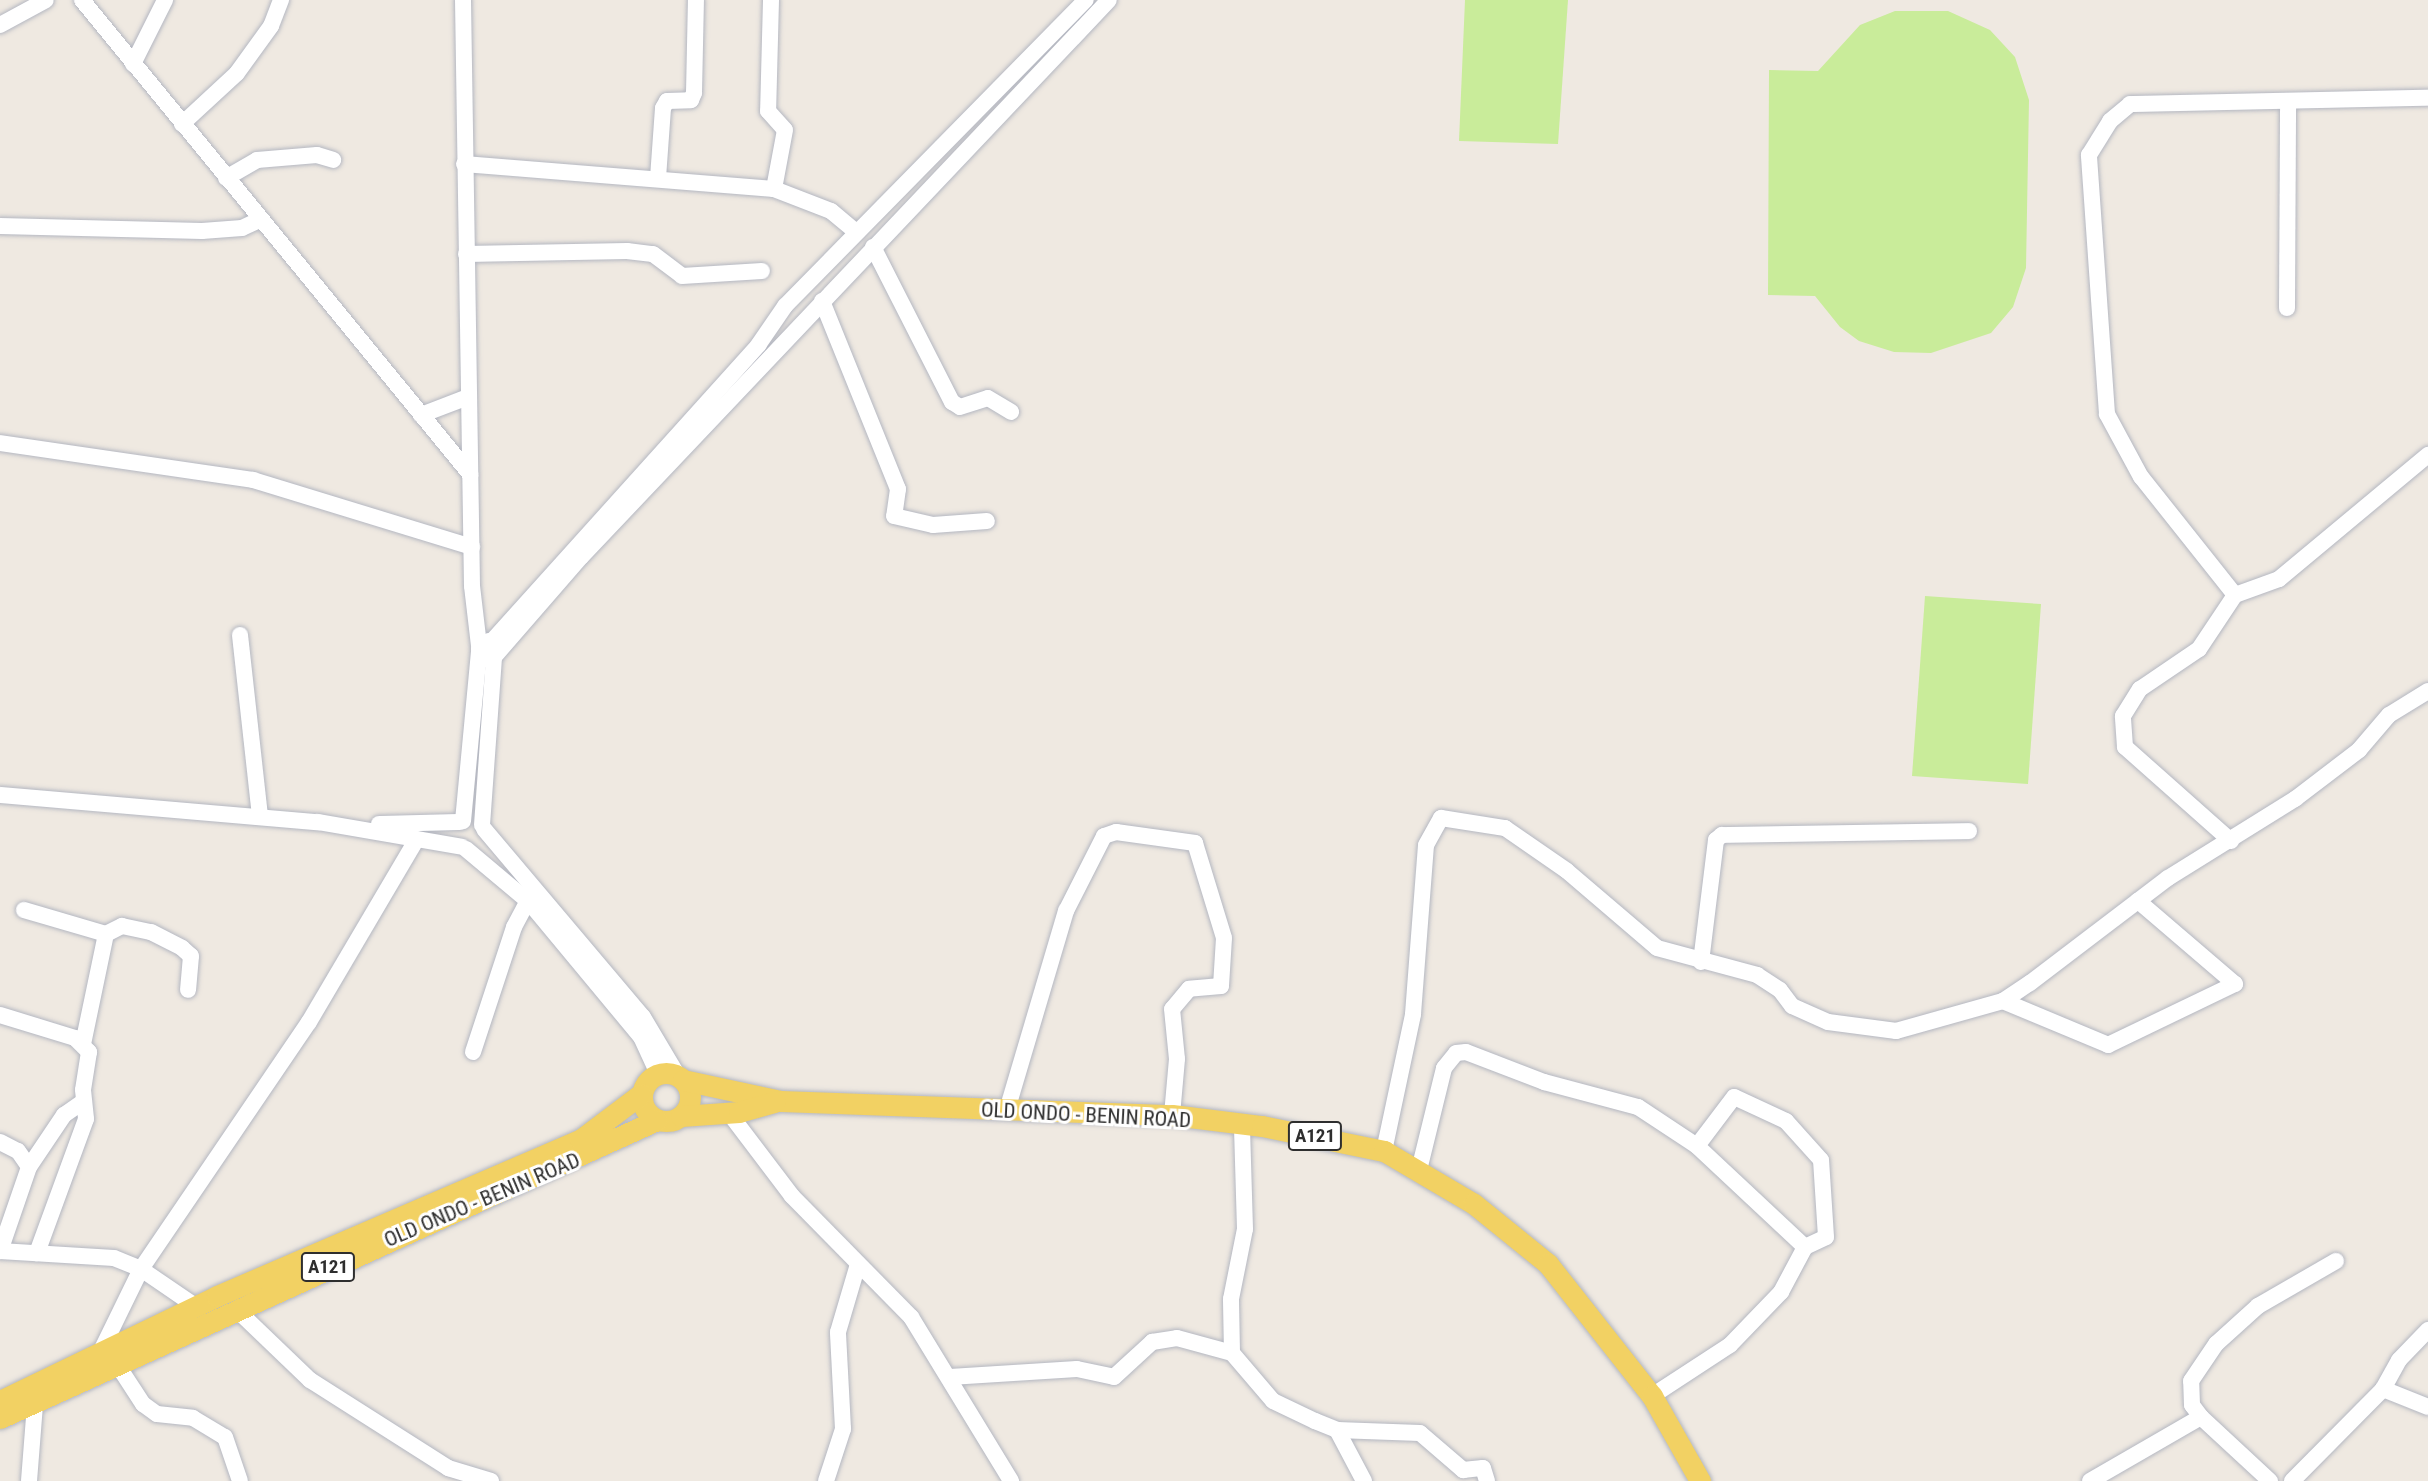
<!DOCTYPE html>
<style>
body{margin:0}
#map{position:relative;width:2428px;height:1481px;overflow:hidden;background:#efe9e1;font-family:"Roboto Condensed",sans-serif}
div>[style]{position:absolute}
.pitch>*{inset:0;background:#c9ec9a}
.roads{filter:drop-shadow(0 0 2px #b4b7c1) drop-shadow(0 0 2px #b4b7c1)}
.minor>*{height:16px;margin:-8px;padding:0 8px;transform-origin:8px;border-radius:8px;background:#fff}
.major>*{height:21px;margin:-10.5px;padding:0 10.5px;transform-origin:10.5px;border-radius:10.5px;background:#f2d163}
.major>.ring{margin:-10.5px;padding:0;box-sizing:content-box;background:none;border:21px solid #f2d163;border-radius:50%}
span{translate:-50% -50%;white-space:nowrap;text-align:center;line-height:1.15;-webkit-text-stroke:6px #fff;paint-order:stroke}
.shield-label span{padding:2px 5px;background:#fff;border:2px solid;border-radius:5px;-webkit-text-stroke-width:0}
.shield-label{font-size:19px;color:#2e2e2e;font-weight:700}
.street-label{font-size:21px;color:#2e2e2e}
</style>
<div id="map">
<div class="pitch">
<div style="clip-path:polygon(1465px 0,1568px 0,1558px 144px,1459px 141px)"></div>
<div style="clip-path:polygon(1895px 11px,1948px 11px,1990px 30px,2015px 57px,2029px 100px,2026px 268px,2013px 307px,1991px 333px,1931px 353px,1894px 352px,1859px 341px,1840px 327px,1815px 296px,1768px 295px,1769px 70px,1818px 71px,1860px 25px)"></div>
<div style="clip-path:polygon(1925px 596px,2041px 604px,2028px 784px,1912px 776px)"></div>
</div>
<div class="roads">
<div class="minor">
<div style="left:82px;top:0;width:613px;rotate:50.7deg"></div>
<div style="left:463px;top:0;width:586px;rotate:89.12deg"></div>
<div style="left:472px;top:586px;width:60px;rotate:83.3deg"></div>
<div style="left:771px;top:0;width:111px;rotate:91.5deg"></div>
<div style="left:768px;top:111px;width:25px;rotate:48deg"></div>
<div style="left:785px;top:130px;width:60px;rotate:100.6deg"></div>
<div style="left:0;top:25px;width:52px;rotate:-28.5deg"></div>
<div style="left:133px;top:64px;width:72px;rotate:-63.4deg"></div>
<div style="left:182px;top:124px;width:75px;rotate:-42.8deg"></div>
<div style="left:237px;top:73px;width:58px;rotate:-54.1deg"></div>
<div style="left:271px;top:26px;width:28px;rotate:-69deg"></div>
<div style="left:464px;top:164px;width:311px;rotate:4.6deg"></div>
<div style="left:774px;top:189px;width:61px;rotate:21.1deg"></div>
<div style="left:831px;top:211px;width:33px;rotate:40deg"></div>
<div style="left:226px;top:178px;width:36px;rotate:-30deg"></div>
<div style="left:257px;top:160px;width:60px;rotate:-4.8deg"></div>
<div style="left:317px;top:155px;width:17px;rotate:17deg"></div>
<div style="left:658px;top:178px;width:70px;rotate:-85.9deg"></div>
<div style="left:663px;top:108px;width:8px;rotate:-60deg"></div>
<div style="left:667px;top:101px;width:24px;rotate:-2deg"></div>
<div style="left:691px;top:100px;width:8px;rotate:-67deg"></div>
<div style="left:694px;top:93px;width:93px;rotate:-88.8deg"></div>
<div style="left:0;top:226px;width:202px;rotate:1.4deg"></div>
<div style="left:202px;top:231px;width:40px;rotate:-4.3deg"></div>
<div style="left:242px;top:228px;width:21px;rotate:-25deg"></div>
<div style="left:873px;top:247px;width:174px;rotate:63deg"></div>
<div style="left:952px;top:402px;width:9px;rotate:32deg"></div>
<div style="left:960px;top:407px;width:29px;rotate:-18deg"></div>
<div style="left:988px;top:398px;width:27px;rotate:31deg"></div>
<div style="left:466px;top:254px;width:161px;rotate:-1.1deg"></div>
<div style="left:627px;top:251px;width:26px;rotate:7deg"></div>
<div style="left:653px;top:254px;width:36px;rotate:37deg"></div>
<div style="left:682px;top:276px;width:80px;rotate:-3.6deg"></div>
<div style="left:822px;top:301px;width:203px;rotate:68deg"></div>
<div style="left:898px;top:489px;width:27px;rotate:98deg"></div>
<div style="left:894px;top:516px;width:40px;rotate:13deg"></div>
<div style="left:933px;top:525px;width:54px;rotate:-4.2deg"></div>
<div style="left:2287px;top:308px;width:206px;rotate:-89.7deg"></div>
<div style="left:421px;top:415px;width:50px;rotate:-21deg"></div>
<div style="left:0;top:443px;width:256px;rotate:8.3deg"></div>
<div style="left:253px;top:480px;width:229px;rotate:17deg"></div>
<div style="left:2235px;top:595px;width:47px;rotate:-20deg"></div>
<div style="left:2279px;top:579px;width:194px;rotate:-39.8deg"></div>
<div style="left:240px;top:635px;width:182px;rotate:83.7deg"></div>
<div style="left:492px;top:641px;width:399px;rotate:-48deg"></div>
<div style="left:759px;top:344px;width:46px;rotate:-55.6deg"></div>
<div style="left:785px;top:306px;width:429px;rotate:-45.5deg"></div>
<div style="left:498px;top:651px;width:13px;rotate:-132deg"></div>
<div style="left:489px;top:641px;width:13px;rotate:141deg"></div>
<div style="left:479px;top:649px;width:12px;rotate:59deg"></div>
<div style="left:485px;top:659px;width:9px;rotate:-13deg"></div>
<div style="left:494px;top:657px;width:133px;rotate:-49deg"></div>
<div style="left:581px;top:557px;width:767px;rotate:-46.53deg"></div>
<div style="left:0;top:795px;width:319px;rotate:4.9deg"></div>
<div style="left:318px;top:822px;width:146px;rotate:9.8deg"></div>
<div style="left:463px;top:821px;width:170px;rotate:-84.6deg"></div>
<div style="left:379px;top:824px;width:81px;rotate:-1.4deg"></div>
<div style="left:482px;top:825px;width:168px;rotate:-85.9deg"></div>
<div style="left:484px;top:829px;width:246px;rotate:49.8deg"></div>
<div style="left:643px;top:1017px;width:69px;rotate:59.3deg"></div>
<div style="left:2231px;top:841px;width:142px;rotate:-138.4deg"></div>
<div style="left:2125px;top:747px;width:31px;rotate:-94deg"></div>
<div style="left:2123px;top:716px;width:32px;rotate:-58deg"></div>
<div style="left:2140px;top:689px;width:71px;rotate:-34.1deg"></div>
<div style="left:2199px;top:649px;width:65px;rotate:-56.3deg"></div>
<div style="left:2235px;top:595px;width:151px;rotate:-128.5deg"></div>
<div style="left:2141px;top:477px;width:72px;rotate:-118.4deg"></div>
<div style="left:2107px;top:414px;width:260px;rotate:-94deg"></div>
<div style="left:2089px;top:155px;width:40px;rotate:-58deg"></div>
<div style="left:2110px;top:121px;width:26px;rotate:-40deg"></div>
<div style="left:2130px;top:104px;width:298px;rotate:-1.2deg"></div>
<div style="left:466px;top:849px;width:81px;rotate:40deg"></div>
<div style="left:528px;top:901px;width:177px;rotate:50.3deg"></div>
<div style="left:641px;top:1037px;width:41px;rotate:65.3deg"></div>
<div style="left:24px;top:910px;width:85px;rotate:16.3deg"></div>
<div style="left:1701px;top:962px;width:123px;rotate:-83deg"></div>
<div style="left:1716px;top:840px;width:8px;rotate:-40deg"></div>
<div style="left:1722px;top:835px;width:247px;rotate:-0.9deg"></div>
<div style="left:2003px;top:1001px;width:114px;rotate:22.7deg"></div>
<div style="left:2108px;top:1045px;width:141px;rotate:-25.7deg"></div>
<div style="left:2235px;top:984px;width:128px;rotate:-139.4deg"></div>
<div style="left:0;top:1015px;width:78px;rotate:17deg"></div>
<div style="left:75px;top:1038px;width:20px;rotate:45deg"></div>
<div style="left:89px;top:1052px;width:38px;rotate:99deg"></div>
<div style="left:83px;top:1090px;width:29px;rotate:84deg"></div>
<div style="left:86px;top:1119px;width:143px;rotate:110.1deg"></div>
<div style="left:83px;top:1044px;width:112px;rotate:-78.2deg"></div>
<div style="left:106px;top:934px;width:18px;rotate:-27deg"></div>
<div style="left:122px;top:926px;width:30px;rotate:12deg"></div>
<div style="left:151px;top:932px;width:35px;rotate:27deg"></div>
<div style="left:182px;top:948px;width:12px;rotate:42deg"></div>
<div style="left:191px;top:956px;width:34px;rotate:95deg"></div>
<div style="left:473px;top:1052px;width:132px;rotate:-71.8deg"></div>
<div style="left:514px;top:927px;width:30px;rotate:-62deg"></div>
<div style="left:1007px;top:1110px;width:208px;rotate:-73.5deg"></div>
<div style="left:1066px;top:911px;width:84px;rotate:-63.1deg"></div>
<div style="left:1104px;top:836px;width:13px;rotate:-18deg"></div>
<div style="left:1116px;top:832px;width:80px;rotate:7.9deg"></div>
<div style="left:1195px;top:843px;width:99px;rotate:73deg"></div>
<div style="left:1224px;top:938px;width:48px;rotate:93.6deg"></div>
<div style="left:1221px;top:986px;width:32px;rotate:175deg"></div>
<div style="left:1189px;top:989px;width:26px;rotate:130deg"></div>
<div style="left:1172px;top:1009px;width:50px;rotate:84.3deg"></div>
<div style="left:1177px;top:1059px;width:56px;rotate:95.1deg"></div>
<div style="left:729px;top:1113px;width:104px;rotate:52.8deg"></div>
<div style="left:792px;top:1196px;width:170px;rotate:45.5deg"></div>
<div style="left:911px;top:1317px;width:192px;rotate:58.6deg"></div>
<div style="left:0;top:1142px;width:20px;rotate:27deg"></div>
<div style="left:18px;top:1151px;width:19px;rotate:55deg"></div>
<div style="left:29px;top:1167px;width:89px;rotate:109deg"></div>
<div style="left:1384px;top:1151px;width:140px;rotate:-78deg"></div>
<div style="left:1413px;top:1014px;width:169px;rotate:-85.6deg"></div>
<div style="left:1426px;top:845px;width:31px;rotate:-61deg"></div>
<div style="left:1441px;top:818px;width:65px;rotate:8.9deg"></div>
<div style="left:1505px;top:828px;width:75px;rotate:34.7deg"></div>
<div style="left:1567px;top:871px;width:118px;rotate:40.5deg"></div>
<div style="left:1657px;top:948px;width:104px;rotate:15.1deg"></div>
<div style="left:1757px;top:975px;width:27px;rotate:33deg"></div>
<div style="left:1780px;top:990px;width:20px;rotate:53deg"></div>
<div style="left:1792px;top:1006px;width:39px;rotate:24deg"></div>
<div style="left:1828px;top:1022px;width:69px;rotate:7.5deg"></div>
<div style="left:1896px;top:1031px;width:111px;rotate:-15.7deg"></div>
<div style="left:2003px;top:1001px;width:32px;rotate:-34deg"></div>
<div style="left:2030px;top:983px;width:173px;rotate:-37.3deg"></div>
<div style="left:2168px;top:878px;width:150px;rotate:-31.9deg"></div>
<div style="left:2295px;top:799px;width:81px;rotate:-37.4deg"></div>
<div style="left:2359px;top:750px;width:46px;rotate:-49.4deg"></div>
<div style="left:2389px;top:715px;width:46px;rotate:-31.6deg"></div>
<div style="left:29px;top:1167px;width:63px;rotate:-56.1deg"></div>
<div style="left:64px;top:1115px;width:24px;rotate:-35deg"></div>
<div style="left:1419px;top:1170px;width:105px;rotate:-76.2deg"></div>
<div style="left:1444px;top:1068px;width:19px;rotate:-51deg"></div>
<div style="left:1456px;top:1053px;width:10px;rotate:-6deg"></div>
<div style="left:1466px;top:1052px;width:84px;rotate:21deg"></div>
<div style="left:1544px;top:1082px;width:97px;rotate:14.9deg"></div>
<div style="left:1638px;top:1107px;width:71px;rotate:33.5deg"></div>
<div style="left:1697px;top:1146px;width:148px;rotate:43.1deg"></div>
<div style="left:0;top:1251px;width:114px;rotate:3.5deg"></div>
<div style="left:114px;top:1258px;width:29px;rotate:22deg"></div>
<div style="left:141px;top:1269px;width:65px;rotate:34.4deg"></div>
<div style="left:237px;top:1310px;width:101px;rotate:43.8deg"></div>
<div style="left:310px;top:1380px;width:164px;rotate:32.5deg"></div>
<div style="left:448px;top:1468px;width:45px;rotate:16.8deg"></div>
<div style="left:100px;top:1353px;width:93px;rotate:-64deg"></div>
<div style="left:141px;top:1269px;width:299px;rotate:-55.8deg"></div>
<div style="left:309px;top:1022px;width:212px;rotate:-59.5deg"></div>
<div style="left:1232px;top:1353px;width:54px;rotate:-91.1deg"></div>
<div style="left:1231px;top:1299px;width:71px;rotate:-78.7deg"></div>
<div style="left:1245px;top:1229px;width:104px;rotate:-91.7deg"></div>
<div style="left:113px;top:1358px;width:55px;rotate:56.9deg"></div>
<div style="left:143px;top:1404px;width:17px;rotate:36deg"></div>
<div style="left:157px;top:1414px;width:36px;rotate:6deg"></div>
<div style="left:193px;top:1418px;width:37px;rotate:31deg"></div>
<div style="left:225px;top:1437px;width:46px;rotate:71.2deg"></div>
<div style="left:950px;top:1377px;width:127px;rotate:-3.6deg"></div>
<div style="left:1077px;top:1369px;width:38px;rotate:12deg"></div>
<div style="left:1114px;top:1377px;width:52px;rotate:-42.6deg"></div>
<div style="left:1152px;top:1342px;width:25px;rotate:-9deg"></div>
<div style="left:1177px;top:1338px;width:57px;rotate:15.3deg"></div>
<div style="left:1232px;top:1353px;width:63px;rotate:49.5deg"></div>
<div style="left:1273px;top:1401px;width:47px;rotate:25.5deg"></div>
<div style="left:1315px;top:1421px;width:24px;rotate:22deg"></div>
<div style="left:1337px;top:1430px;width:83px;rotate:2.1deg"></div>
<div style="left:1420px;top:1433px;width:57px;rotate:40.7deg"></div>
<div style="left:1463px;top:1470px;width:20px;rotate:-6deg"></div>
<div style="left:1483px;top:1468px;width:14px;rotate:73deg"></div>
<div style="left:2383px;top:1389px;width:48px;rotate:21.8deg"></div>
<div style="left:1652px;top:1396px;width:93px;rotate:-33.2deg"></div>
<div style="left:1730px;top:1345px;width:74px;rotate:-46.1deg"></div>
<div style="left:1781px;top:1292px;width:51px;rotate:-61.9deg"></div>
<div style="left:1805px;top:1247px;width:23px;rotate:-25deg"></div>
<div style="left:1826px;top:1237px;width:77px;rotate:-93.7deg"></div>
<div style="left:1821px;top:1160px;width:52px;rotate:-131.9deg"></div>
<div style="left:1786px;top:1121px;width:57px;rotate:-155.2deg"></div>
<div style="left:1734px;top:1097px;width:61px;rotate:127.1deg"></div>
<div style="left:1337px;top:1430px;width:58px;rotate:62.1deg"></div>
<div style="left:29px;top:1481px;width:77px;rotate:-85.5deg"></div>
<div style="left:826px;top:1481px;width:55px;rotate:-71.9deg"></div>
<div style="left:843px;top:1429px;width:97px;rotate:-93deg"></div>
<div style="left:838px;top:1332px;width:71px;rotate:-73.6deg"></div>
<div style="left:2090px;top:1481px;width:128px;rotate:-30deg"></div>
<div style="left:2270px;top:1481px;width:94px;rotate:-137.2deg"></div>
<div style="left:2201px;top:1417px;width:15px;rotate:-127deg"></div>
<div style="left:2192px;top:1405px;width:24px;rotate:-92deg"></div>
<div style="left:2191px;top:1381px;width:45px;rotate:-56deg"></div>
<div style="left:2216px;top:1344px;width:57px;rotate:-42.1deg"></div>
<div style="left:2258px;top:1306px;width:90px;rotate:-30deg"></div>
<div style="left:2292px;top:1481px;width:129px;rotate:-45.3deg"></div>
<div style="left:2383px;top:1389px;width:33px;rotate:-61deg"></div>
<div style="left:2399px;top:1360px;width:42px;rotate:-46deg"></div>
</div>
<div class="major">
<div class="ring" style="left:642px;top:1073px;width:27px;height:27px"></div>
<div style="left:683px;top:1080px;width:100px;rotate:12.1deg"></div>
<div style="left:781px;top:1101px;width:391px;rotate:2.1deg"></div>
<div style="left:1172px;top:1115px;width:91px;rotate:7deg"></div>
<div style="left:1262px;top:1126px;width:125px;rotate:11.6deg"></div>
<div style="left:1384px;top:1151px;width:104px;rotate:30.5deg"></div>
<div style="left:1474px;top:1204px;width:95px;rotate:39deg"></div>
<div style="left:1548px;top:1264px;width:168px;rotate:51.8deg"></div>
<div style="left:1652px;top:1396px;width:98px;rotate:60.5deg"></div>
<div style="left:681px;top:1116px;width:58px;rotate:-3.9deg"></div>
<div style="left:739px;top:1112px;width:37px;rotate:-16deg"></div>
<div style="left:0;top:1401px;width:241px;rotate:-25.8deg"></div>
<div style="left:217px;top:1296px;width:395px;rotate:-23.3deg"></div>
<div style="left:580px;top:1140px;width:76px;rotate:-37deg"></div>
<div style="left:0;top:1418px;width:721px;rotate:-24.4deg"></div>
</div>
</div>
<div class="shield-label">
<span style="left:1315px;top:1136px">A121</span>
<span style="left:328px;top:1267px">A121</span>
</div>
<div class="street-label">
<span style="left:1086px;top:1115px;rotate:3deg">OLD ONDO - BENIN ROAD</span>
<span style="left:482px;top:1200px;rotate:-23deg">OLD ONDO - BENIN ROAD</span>
</div>
</div>
